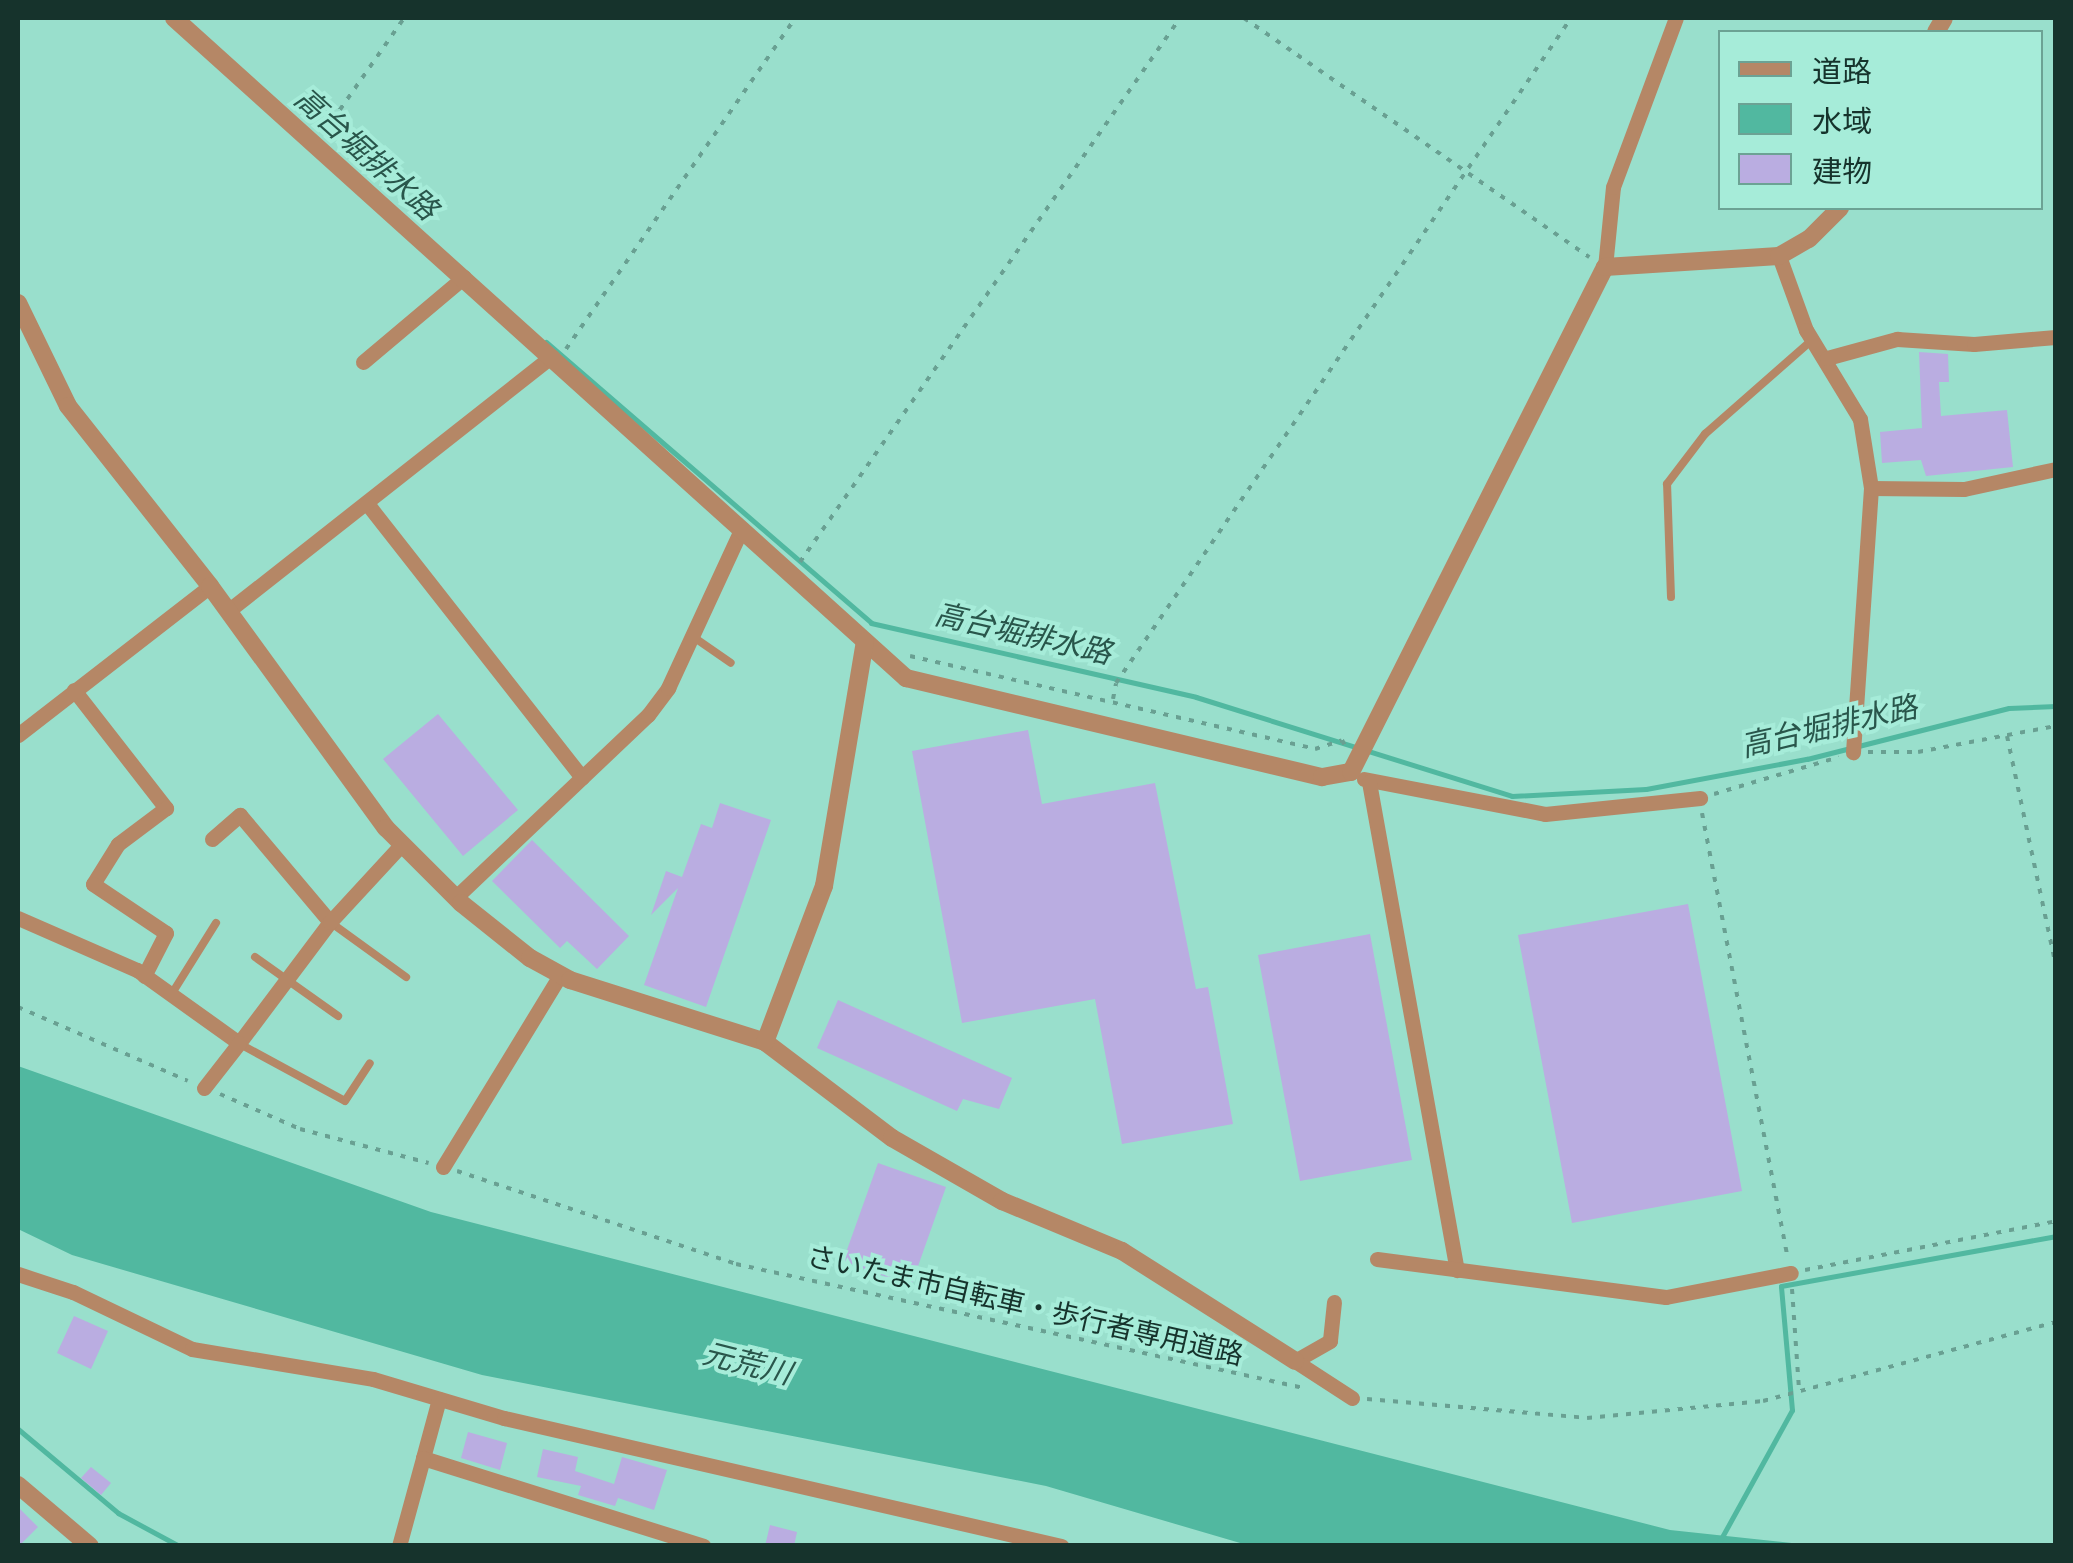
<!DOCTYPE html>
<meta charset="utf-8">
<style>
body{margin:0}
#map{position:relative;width:2073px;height:1563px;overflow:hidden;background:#99dfcc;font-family:"Roboto Condensed","Noto Sans JP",sans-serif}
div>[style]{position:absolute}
.water>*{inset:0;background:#51b8a0}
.stream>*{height:5px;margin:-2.5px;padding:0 2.5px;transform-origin:2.5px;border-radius:2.5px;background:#51b8a0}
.building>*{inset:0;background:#baade1}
.path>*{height:4px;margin-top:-2px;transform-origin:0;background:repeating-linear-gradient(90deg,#69a092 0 5px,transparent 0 13px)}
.service>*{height:8px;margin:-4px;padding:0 4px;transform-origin:4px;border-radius:4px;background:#b58766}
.minor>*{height:15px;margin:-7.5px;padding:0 7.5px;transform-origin:7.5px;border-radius:7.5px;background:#b58766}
.tertiary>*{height:18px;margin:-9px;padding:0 9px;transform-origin:9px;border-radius:9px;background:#b58766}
span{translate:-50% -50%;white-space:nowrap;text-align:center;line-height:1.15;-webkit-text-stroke:8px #a6ecd9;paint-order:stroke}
.street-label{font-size:28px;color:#16332c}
.water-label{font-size:30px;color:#29564b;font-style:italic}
.frame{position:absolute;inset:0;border:20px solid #16332c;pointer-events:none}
.legend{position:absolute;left:1718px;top:30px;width:325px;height:180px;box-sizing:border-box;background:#a6ecd9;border:2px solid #6ca294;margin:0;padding:12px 18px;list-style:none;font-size:30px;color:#16332c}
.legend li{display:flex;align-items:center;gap:20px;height:50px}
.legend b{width:50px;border:2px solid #6ca294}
</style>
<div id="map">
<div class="water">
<div style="clip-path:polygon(18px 1066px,431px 1212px,1670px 1530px,1810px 1545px,1247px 1545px,1046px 1486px,482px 1375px,72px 1255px,18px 1229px)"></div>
</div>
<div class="stream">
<div style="left:546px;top:342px;width:430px;rotate:40.8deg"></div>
<div style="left:871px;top:623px;width:333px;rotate:12.8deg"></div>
<div style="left:1196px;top:697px;width:331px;rotate:17.4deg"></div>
<div style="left:1512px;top:796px;width:134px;rotate:-3deg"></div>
<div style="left:1646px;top:789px;width:164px;rotate:-10.6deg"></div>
<div style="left:1807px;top:759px;width:208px;rotate:-14.2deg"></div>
<div style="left:2009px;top:708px;width:47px;rotate:-2.4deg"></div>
<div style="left:18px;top:1429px;width:131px;rotate:40deg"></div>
<div style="left:118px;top:1513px;width:69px;rotate:28.4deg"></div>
<div style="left:1717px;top:1546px;width:155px;rotate:-61.1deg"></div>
<div style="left:1792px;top:1410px;width:124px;rotate:-95.1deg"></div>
<div style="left:1781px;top:1286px;width:280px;rotate:-10.3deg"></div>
</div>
<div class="building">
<div style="clip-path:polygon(1919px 352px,1948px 354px,1949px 382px,1939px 382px,1941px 416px,2007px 410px,2013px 467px,1926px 476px,1921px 460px,1882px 463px,1880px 432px,1922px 428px)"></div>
<div style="clip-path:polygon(438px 714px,518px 810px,463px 856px,383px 759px)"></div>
<div style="clip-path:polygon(1028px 730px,1042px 804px,1155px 783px,1196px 989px,1208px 987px,1233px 1124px,1122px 1144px,1095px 999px,962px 1023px,912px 751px)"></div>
<div style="clip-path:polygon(720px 803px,771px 820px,706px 1007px,644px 985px,678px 888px,651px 915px,666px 871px,682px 877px,701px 824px,712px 828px)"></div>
<div style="clip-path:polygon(532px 840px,629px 936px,597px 969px,567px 941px,560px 948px,492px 881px)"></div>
<div style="clip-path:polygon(1688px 904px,1742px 1191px,1572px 1223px,1518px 935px)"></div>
<div style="clip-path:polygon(1370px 934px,1412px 1160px,1300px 1181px,1258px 955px)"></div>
<div style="clip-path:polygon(838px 1000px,1012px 1078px,999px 1109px,963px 1099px,957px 1111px,817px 1048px)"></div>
<div style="clip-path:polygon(878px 1163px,946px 1187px,911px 1286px,843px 1261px)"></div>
<div style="clip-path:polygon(74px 1316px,108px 1331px,91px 1369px,57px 1353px)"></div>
<div style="clip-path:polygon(468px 1432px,507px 1443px,500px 1470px,461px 1458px)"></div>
<div style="clip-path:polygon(543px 1449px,578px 1457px,575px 1471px,614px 1484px,622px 1457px,667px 1470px,654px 1510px,618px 1498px,615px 1506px,578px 1495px,581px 1486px,537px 1477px)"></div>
<div style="clip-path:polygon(91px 1467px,111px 1483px,101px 1495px,81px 1478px)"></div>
<div style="clip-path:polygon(18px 1507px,38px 1527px,19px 1546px,18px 1546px)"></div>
<div style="clip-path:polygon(770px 1525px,797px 1532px,794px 1546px,765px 1546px)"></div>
</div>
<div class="path">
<div style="left:1244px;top:18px;width:420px;rotate:34.7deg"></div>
<div style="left:325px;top:131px;width:138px;rotate:-55deg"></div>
<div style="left:566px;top:349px;width:402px;rotate:-55.3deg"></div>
<div style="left:800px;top:562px;width:664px;rotate:-55.06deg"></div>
<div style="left:910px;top:656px;width:416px;rotate:12.9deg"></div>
<div style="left:1315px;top:749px;width:28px;rotate:-18deg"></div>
<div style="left:1342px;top:740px;width:7px;rotate:63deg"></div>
<div style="left:1113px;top:699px;width:16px;rotate:-79deg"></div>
<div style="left:1116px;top:683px;width:806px;rotate:-55.62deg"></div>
<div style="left:2007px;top:736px;width:235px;rotate:78deg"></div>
<div style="left:1868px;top:752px;width:50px"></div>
<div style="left:1918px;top:752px;width:140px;rotate:-10.7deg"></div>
<div style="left:1714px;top:794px;width:130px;rotate:-16.5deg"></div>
<div style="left:1702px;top:813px;width:450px;rotate:79.1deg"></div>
<div style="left:18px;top:1007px;width:185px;rotate:23.5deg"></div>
<div style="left:220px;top:1094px;width:87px;rotate:23.6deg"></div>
<div style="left:300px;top:1129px;width:133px;rotate:14.8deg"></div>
<div style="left:457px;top:1171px;width:294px;rotate:18.4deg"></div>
<div style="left:736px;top:1264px;width:581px;rotate:12.32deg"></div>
<div style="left:1805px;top:1270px;width:256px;rotate:-11deg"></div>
<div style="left:1792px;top:1289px;width:100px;rotate:86deg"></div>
<div style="left:1367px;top:1399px;width:221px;rotate:4.9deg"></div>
<div style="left:1587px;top:1418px;width:177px;rotate:-5.5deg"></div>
<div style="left:1763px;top:1401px;width:303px;rotate:-15.1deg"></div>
</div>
<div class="service">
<div style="left:1671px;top:597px;width:113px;rotate:-92deg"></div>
<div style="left:1667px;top:484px;width:63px;rotate:-52.8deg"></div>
<div style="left:1705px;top:434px;width:144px;rotate:-41.3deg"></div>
<div style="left:692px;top:636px;width:47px;rotate:34.7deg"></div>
<div style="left:330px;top:922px;width:94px;rotate:35.9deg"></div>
<div style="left:255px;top:957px;width:102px;rotate:35.4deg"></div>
<div style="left:171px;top:995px;width:85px;rotate:-58deg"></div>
<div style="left:240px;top:1044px;width:119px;rotate:28.5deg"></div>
<div style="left:345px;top:1101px;width:45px;rotate:-56.7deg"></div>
</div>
<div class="minor">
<div style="left:1779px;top:256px;width:79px;rotate:70deg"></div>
<div style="left:1806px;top:330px;width:104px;rotate:58.8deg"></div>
<div style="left:1860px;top:419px;width:70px;rotate:80.9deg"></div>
<div style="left:1871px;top:488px;width:265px;rotate:93.9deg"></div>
<div style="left:1605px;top:267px;width:80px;rotate:-84.3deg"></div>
<div style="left:1613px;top:187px;width:180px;rotate:-69.6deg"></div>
<div style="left:1827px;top:358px;width:73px;rotate:-15.2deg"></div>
<div style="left:1897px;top:339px;width:77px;rotate:3.7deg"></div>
<div style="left:1974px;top:344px;width:82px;rotate:-4.9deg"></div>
<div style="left:363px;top:362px;width:132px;rotate:-40.1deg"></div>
<div style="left:1871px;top:488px;width:93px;rotate:0.6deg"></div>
<div style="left:1964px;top:489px;width:94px;rotate:-12.3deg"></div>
<div style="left:369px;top:506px;width:345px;rotate:51.9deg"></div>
<div style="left:228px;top:611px;width:412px;rotate:-38.2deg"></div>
<div style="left:74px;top:690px;width:150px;rotate:52.1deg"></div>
<div style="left:166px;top:808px;width:60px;rotate:143.1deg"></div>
<div style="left:118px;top:844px;width:47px;rotate:122deg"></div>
<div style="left:93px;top:884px;width:88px;rotate:33.9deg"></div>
<div style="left:166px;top:933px;width:48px;rotate:117.1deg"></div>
<div style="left:18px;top:735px;width:243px;rotate:-37.8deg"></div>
<div style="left:1364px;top:779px;width:184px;rotate:10.9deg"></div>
<div style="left:1545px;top:814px;width:156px;rotate:-5.9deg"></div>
<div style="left:1369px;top:782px;width:496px;rotate:79.8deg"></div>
<div style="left:212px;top:839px;width:37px;rotate:-41deg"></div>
<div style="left:240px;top:815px;width:140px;rotate:49.9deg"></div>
<div style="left:456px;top:897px;width:265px;rotate:-43.5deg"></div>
<div style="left:648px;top:715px;width:34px;rotate:-53deg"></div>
<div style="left:668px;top:688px;width:176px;rotate:-65.2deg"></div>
<div style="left:18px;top:918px;width:130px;rotate:23.6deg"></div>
<div style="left:137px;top:970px;width:125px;rotate:35.6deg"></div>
<div style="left:239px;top:1043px;width:151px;rotate:-53.1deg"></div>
<div style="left:330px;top:922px;width:106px;rotate:-47.3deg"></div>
<div style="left:204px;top:1088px;width:57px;rotate:-52.1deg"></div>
<div style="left:443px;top:1167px;width:225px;rotate:-58.6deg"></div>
<div style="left:1377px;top:1259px;width:291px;rotate:7.5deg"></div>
<div style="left:1666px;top:1297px;width:127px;rotate:-10.9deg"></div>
<div style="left:18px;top:1274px;width:58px;rotate:18.1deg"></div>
<div style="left:73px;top:1292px;width:132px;rotate:25.6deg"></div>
<div style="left:192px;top:1349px;width:183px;rotate:9.4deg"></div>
<div style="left:373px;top:1379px;width:137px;rotate:16.6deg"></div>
<div style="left:504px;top:1418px;width:572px;rotate:12.94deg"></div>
<div style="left:1334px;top:1302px;width:39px;rotate:96deg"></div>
<div style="left:1330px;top:1341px;width:40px;rotate:150.3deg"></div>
<div style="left:1295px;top:1361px;width:68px;rotate:33deg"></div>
<div style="left:439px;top:1399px;width:61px;rotate:105.2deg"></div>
<div style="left:423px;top:1458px;width:294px;rotate:17.4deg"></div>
<div style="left:399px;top:1546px;width:91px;rotate:-74.7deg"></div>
</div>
<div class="tertiary">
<div style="left:174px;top:18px;width:986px;rotate:42.04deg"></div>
<div style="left:906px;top:678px;width:428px;rotate:13.4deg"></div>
<div style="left:1322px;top:777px;width:29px;rotate:-10deg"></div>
<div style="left:1351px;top:772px;width:565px;rotate:-63.3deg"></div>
<div style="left:1605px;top:267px;width:174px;rotate:-3.6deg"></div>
<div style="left:1779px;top:256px;width:34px;rotate:-30deg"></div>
<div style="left:1809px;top:239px;width:44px;rotate:-45deg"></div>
<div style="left:1936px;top:32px;width:16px;rotate:-60deg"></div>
<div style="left:18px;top:303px;width:114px;rotate:64.1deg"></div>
<div style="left:68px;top:406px;width:229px;rotate:51.7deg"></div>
<div style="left:210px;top:586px;width:299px;rotate:54deg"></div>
<div style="left:386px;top:828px;width:106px;rotate:45deg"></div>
<div style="left:461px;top:903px;width:88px;rotate:38.6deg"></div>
<div style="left:530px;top:958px;width:46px;rotate:28.8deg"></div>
<div style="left:570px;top:980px;width:205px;rotate:17.6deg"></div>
<div style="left:765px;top:1042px;width:159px;rotate:37.1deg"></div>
<div style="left:892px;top:1138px;width:127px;rotate:29.8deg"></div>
<div style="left:1002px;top:1201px;width:130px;rotate:22.6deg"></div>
<div style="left:1122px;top:1251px;width:205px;rotate:32.4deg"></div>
<div style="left:765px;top:1042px;width:167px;rotate:-69.3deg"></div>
<div style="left:824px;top:886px;width:248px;rotate:-80.5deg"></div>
<div style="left:18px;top:1485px;width:94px;rotate:40.3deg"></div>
</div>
<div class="street-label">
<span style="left:1025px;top:1306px;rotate:13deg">さいたま市自転車・歩行者専用道路</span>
</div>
<div class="water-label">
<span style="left:366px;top:154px;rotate:42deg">高台堀排水路</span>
<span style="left:1023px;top:634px;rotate:13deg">高台堀排水路</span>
<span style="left:1829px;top:727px;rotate:-13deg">高台堀排水路</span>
<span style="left:747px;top:1364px;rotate:14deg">元荒川</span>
</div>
<div class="frame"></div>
<ul class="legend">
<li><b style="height:12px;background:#b58766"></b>道路</li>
<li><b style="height:28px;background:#51b8a0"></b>水域</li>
<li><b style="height:28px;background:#baade1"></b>建物</li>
</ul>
</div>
